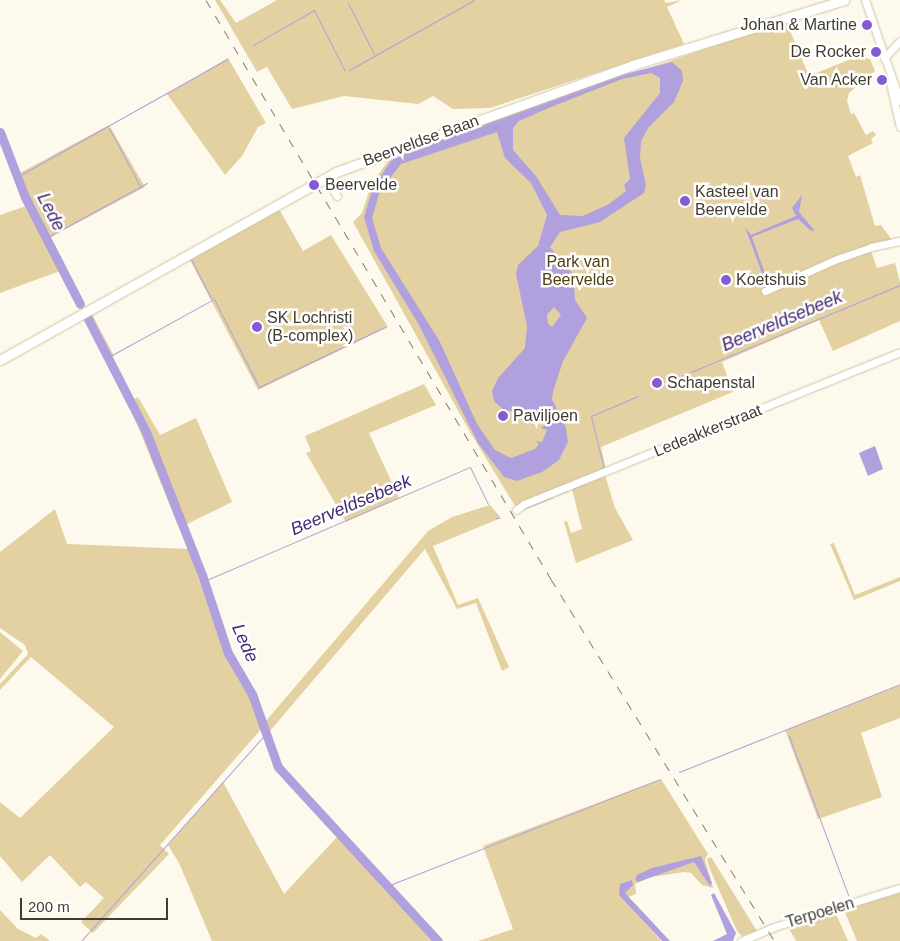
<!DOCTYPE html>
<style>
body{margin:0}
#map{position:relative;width:900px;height:941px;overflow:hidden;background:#fdf9ec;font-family:Arial,sans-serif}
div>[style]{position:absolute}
.green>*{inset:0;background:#e3d1a2}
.water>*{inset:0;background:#b0a0dd}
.stream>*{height:1px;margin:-0.5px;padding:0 0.5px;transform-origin:0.5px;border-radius:0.5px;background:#b0a0dd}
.river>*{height:9px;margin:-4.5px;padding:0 4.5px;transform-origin:4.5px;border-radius:4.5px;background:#b0a0dd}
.roads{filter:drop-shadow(0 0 1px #cfc4a5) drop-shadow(0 0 1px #cfc4a5)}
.minor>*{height:7px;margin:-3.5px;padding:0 3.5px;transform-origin:3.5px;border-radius:3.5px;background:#fff}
.major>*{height:9px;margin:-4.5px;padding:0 4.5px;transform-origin:4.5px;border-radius:4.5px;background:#fff}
.rail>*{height:1px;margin-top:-0.5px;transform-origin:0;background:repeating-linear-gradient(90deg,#847f72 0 9px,transparent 0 18px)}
.dots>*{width:14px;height:14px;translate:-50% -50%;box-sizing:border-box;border:2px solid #fff;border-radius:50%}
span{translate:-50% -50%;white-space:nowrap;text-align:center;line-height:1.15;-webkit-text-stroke:5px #fff;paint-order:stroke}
.poi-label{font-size:16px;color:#413c2f}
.right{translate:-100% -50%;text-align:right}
.left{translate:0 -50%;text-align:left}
.street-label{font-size:16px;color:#413c2f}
.park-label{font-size:16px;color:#51410d}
.water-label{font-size:18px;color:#432a71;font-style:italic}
.scale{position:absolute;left:20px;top:898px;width:148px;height:22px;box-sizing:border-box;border:2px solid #413c2f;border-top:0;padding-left:6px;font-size:15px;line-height:18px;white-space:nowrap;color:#413c2f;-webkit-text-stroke:4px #fff;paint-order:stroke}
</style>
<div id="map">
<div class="green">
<div style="clip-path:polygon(215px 0,220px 0,236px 23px,277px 0,664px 0,666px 3px,682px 0,667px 7px,684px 44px,490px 108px,453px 109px,433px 96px,418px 104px,344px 96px,292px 109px,267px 67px,257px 72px)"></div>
<div style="clip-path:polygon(786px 21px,809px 76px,858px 56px,870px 59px,875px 71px,849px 93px,847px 101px,851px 114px,854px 113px,866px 135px,873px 131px,876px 135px,871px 139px,873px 143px,848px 156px,856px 177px,860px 175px,875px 226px,881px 225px,892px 240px,869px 245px,877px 268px,895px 263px,900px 282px,900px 321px,833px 351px,819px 320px,722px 362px,733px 392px,601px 447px,606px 470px,515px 506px,470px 432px,353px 222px,362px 213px,371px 185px,390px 158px,401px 154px)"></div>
<div style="clip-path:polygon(228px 58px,266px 123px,258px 127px,242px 156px,225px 175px,167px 94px)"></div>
<div style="clip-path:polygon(109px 125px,145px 187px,49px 238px,18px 174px)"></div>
<div style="clip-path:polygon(26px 206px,60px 271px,0 293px,0 215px)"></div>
<div style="clip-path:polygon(278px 207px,303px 251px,331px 235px,388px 327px,258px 390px,190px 260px,95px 312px)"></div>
<div style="clip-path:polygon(92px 314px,114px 356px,107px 360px,85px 318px)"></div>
<div style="clip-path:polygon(424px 384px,436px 405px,369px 433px,399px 498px,346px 522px,306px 453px,311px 451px,305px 436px)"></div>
<div style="clip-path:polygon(138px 397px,160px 435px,196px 418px,232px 502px,179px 528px,128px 402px)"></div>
<div style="clip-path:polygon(605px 475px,615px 508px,633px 540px,576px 563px,564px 522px,567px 521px,571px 533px,582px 529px,572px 489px)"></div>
<div style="clip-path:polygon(490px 505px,501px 518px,433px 546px,458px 605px,478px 598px,509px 667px,502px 671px,476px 603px,457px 609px,425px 549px,269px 732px,265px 722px,428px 531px,452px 517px)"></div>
<div style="clip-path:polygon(55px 509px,67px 544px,188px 549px,220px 640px,250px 696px,262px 728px,160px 845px,169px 854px,93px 933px,81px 922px,104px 898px,86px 882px,80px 887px,50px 855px,22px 882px,0 856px,0 802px,20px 818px,114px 727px,31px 657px,0 690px,0 684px,28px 654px,25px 645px,0 628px,0 552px)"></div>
<div style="clip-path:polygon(834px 543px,855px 595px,900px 577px,900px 581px,854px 600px,830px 544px)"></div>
<div style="clip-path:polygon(0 632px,23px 651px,0 679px)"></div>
<div style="clip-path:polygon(900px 685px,900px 718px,861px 733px,882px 797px,818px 819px,785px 730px)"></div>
<div style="clip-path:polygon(661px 779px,708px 854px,705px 859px,713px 888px,702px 885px,691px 873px,684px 872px,651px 877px,635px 884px,636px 894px,624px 899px,661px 941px,478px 941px,513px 929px,483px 846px)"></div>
<div style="clip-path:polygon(223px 782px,284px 894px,337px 837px,435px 941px,212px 941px,179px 863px,168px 845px)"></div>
<div style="clip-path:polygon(711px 857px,757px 931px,742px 936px,737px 931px,709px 867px,707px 859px)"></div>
<div style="clip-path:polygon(900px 892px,900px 941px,857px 941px,844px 910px)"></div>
<div style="clip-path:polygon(0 910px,18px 929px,36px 938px,41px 934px,50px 941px,0 941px)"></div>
<div style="clip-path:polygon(835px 912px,848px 941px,796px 941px,788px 927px)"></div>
</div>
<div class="water">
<div style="clip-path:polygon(evenodd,672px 62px,682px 71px,683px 81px,674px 102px,648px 128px,641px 141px,640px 158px,646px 185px,644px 193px,600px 222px,560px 232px,550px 247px,573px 274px,575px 300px,587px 318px,563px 361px,553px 392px,552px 399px,566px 428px,568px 442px,559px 460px,542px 472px,517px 481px,504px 477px,478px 443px,419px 325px,374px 251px,364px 217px,373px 187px,391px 161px,401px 154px,621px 75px,672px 62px,651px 73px,660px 78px,660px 93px,624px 138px,630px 179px,624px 185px,626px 191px,609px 204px,583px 216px,560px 215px,536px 176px,513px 150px,513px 128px,519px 121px,551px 107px,622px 79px,651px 73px,672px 62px,497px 132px,505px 158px,531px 183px,547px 215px,538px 246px,518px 265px,516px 274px,527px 326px,525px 348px,498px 378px,492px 391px,494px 401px,505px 411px,538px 412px,547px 423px,541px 428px,547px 430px,542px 442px,536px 441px,539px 444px,535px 449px,511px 458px,495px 450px,477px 424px,440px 342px,381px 248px,372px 218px,380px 191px,401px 164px,497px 132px,672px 62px,554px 307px,561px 315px,552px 327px,548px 324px,547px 315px,554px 307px)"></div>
<div style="clip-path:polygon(802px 195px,799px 212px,815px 231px,810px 230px,798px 219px,752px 237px,769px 285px,767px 287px,745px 227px,751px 235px,796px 216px,792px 208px)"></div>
<div style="clip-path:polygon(875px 446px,883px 469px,868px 476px,859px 453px)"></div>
<div style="clip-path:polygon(701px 856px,712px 883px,710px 886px,694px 862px,638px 882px,635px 880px,637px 875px,652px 868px)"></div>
<div style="clip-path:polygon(632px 880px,633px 885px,625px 893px,670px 941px,662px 941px,619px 895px,620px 884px)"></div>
<div style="clip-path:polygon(714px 893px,736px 933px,733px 941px,713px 941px,727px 934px,711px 895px)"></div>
</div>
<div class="stream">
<div style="left:348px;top:3px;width:57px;rotate:63deg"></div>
<div style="left:253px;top:45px;width:70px;rotate:-29.8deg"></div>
<div style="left:314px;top:10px;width:68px;rotate:63.1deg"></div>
<div style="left:349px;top:70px;width:143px;rotate:-29.2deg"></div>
<div style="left:109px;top:128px;width:66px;rotate:61.9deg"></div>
<div style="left:17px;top:177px;width:241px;rotate:-29.3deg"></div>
<div style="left:46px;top:238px;width:115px;rotate:-28.6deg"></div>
<div style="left:191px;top:259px;width:44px;rotate:62.9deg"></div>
<div style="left:112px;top:355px;width:116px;rotate:-28.8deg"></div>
<div style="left:214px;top:299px;width:99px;rotate:62.9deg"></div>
<div style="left:259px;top:387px;width:140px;rotate:-25.5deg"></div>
<div style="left:674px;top:379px;width:245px;rotate:-22.6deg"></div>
<div style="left:604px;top:469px;width:55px;rotate:-103.8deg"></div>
<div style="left:591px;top:416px;width:51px;rotate:-23.1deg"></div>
<div style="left:572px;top:489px;width:20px;rotate:-24deg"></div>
<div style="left:556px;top:495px;width:12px;rotate:-20deg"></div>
<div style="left:523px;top:509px;width:32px;rotate:-22deg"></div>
<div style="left:496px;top:518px;width:3px"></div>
<div style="left:204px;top:581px;width:289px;rotate:-23.2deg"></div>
<div style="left:470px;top:467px;width:41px;rotate:64.1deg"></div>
<div style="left:789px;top:736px;width:170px;rotate:69.6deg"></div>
<div style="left:679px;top:772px;width:238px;rotate:-21.7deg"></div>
<div style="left:387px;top:886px;width:293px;rotate:-21.4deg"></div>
<div style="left:81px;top:941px;width:278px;rotate:-48.3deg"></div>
</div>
<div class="river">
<div style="left:0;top:132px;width:70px;rotate:69deg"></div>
<div style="left:25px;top:197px;width:120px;rotate:62.8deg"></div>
<div style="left:87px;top:317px;width:129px;rotate:62.8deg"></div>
<div style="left:146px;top:432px;width:154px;rotate:68.6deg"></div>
<div style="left:202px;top:575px;width:82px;rotate:71.6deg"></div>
<div style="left:228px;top:653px;width:48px;rotate:59.7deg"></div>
<div style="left:252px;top:694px;width:77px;rotate:70.4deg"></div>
<div style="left:278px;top:767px;width:236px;rotate:47.4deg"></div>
</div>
<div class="roads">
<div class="minor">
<div style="left:865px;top:0;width:107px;rotate:70.9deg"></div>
<div style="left:884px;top:58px;width:23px;rotate:-47deg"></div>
<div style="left:890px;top:83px;width:45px;rotate:77.2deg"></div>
<div style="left:326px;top:177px;width:22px;rotate:60deg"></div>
<div style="left:765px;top:291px;width:79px;rotate:-24deg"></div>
<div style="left:837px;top:259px;width:36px;rotate:-19deg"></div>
<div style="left:871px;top:247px;width:30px;rotate:-12deg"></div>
<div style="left:516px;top:510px;width:10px;rotate:-37deg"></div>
<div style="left:524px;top:504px;width:406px;rotate:-22deg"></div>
<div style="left:741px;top:941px;width:36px;rotate:-23deg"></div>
<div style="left:774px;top:927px;width:132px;rotate:-17.2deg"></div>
</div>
<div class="major">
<div style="left:0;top:360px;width:385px;rotate:-29.2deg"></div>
<div style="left:336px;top:172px;width:316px;rotate:-19.8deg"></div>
<div style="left:633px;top:65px;width:221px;rotate:-17.1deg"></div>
</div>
</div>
<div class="rail">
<div style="left:206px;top:0;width:674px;rotate:59.21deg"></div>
<div style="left:551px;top:579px;width:426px;rotate:58.3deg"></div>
</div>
<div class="dots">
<div style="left:867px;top:25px;background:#855bd4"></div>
<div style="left:876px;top:52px;background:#855bd4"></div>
<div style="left:882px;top:80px;background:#855bd4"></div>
<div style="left:314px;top:185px;background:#855bd4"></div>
<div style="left:685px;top:201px;background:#855bd4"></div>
<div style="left:726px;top:280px;background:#855bd4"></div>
<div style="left:257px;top:327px;background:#855bd4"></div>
<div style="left:657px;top:383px;background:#855bd4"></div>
<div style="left:503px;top:416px;background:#855bd4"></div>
</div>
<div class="poi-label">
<span class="right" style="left:857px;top:25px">Johan &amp; Martine</span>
<span class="right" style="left:866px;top:52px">De Rocker</span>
<span class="right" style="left:872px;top:80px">Van Acker</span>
<span class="left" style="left:325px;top:185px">Beervelde</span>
<span class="left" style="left:695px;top:201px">Kasteel van<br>Beervelde</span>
<span class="left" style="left:736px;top:280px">Koetshuis</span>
<span class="left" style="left:267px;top:327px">SK Lochristi<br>(B-complex)</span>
<span class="left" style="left:667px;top:383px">Schapenstal</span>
<span class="left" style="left:513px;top:416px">Paviljoen</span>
</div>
<div class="street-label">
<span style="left:421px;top:141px;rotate:-20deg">Beerveldse Baan</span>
<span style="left:708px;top:431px;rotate:-22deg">Ledeakkerstraat</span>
<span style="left:820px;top:913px;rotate:-17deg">Terpoelen</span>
</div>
<div class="park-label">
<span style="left:578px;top:271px">Park van<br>Beervelde</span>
</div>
<div class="water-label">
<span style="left:51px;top:212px;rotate:63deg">Lede</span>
<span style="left:782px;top:321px;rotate:-23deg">Beerveldsebeek</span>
<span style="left:351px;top:505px;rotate:-23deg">Beerveldsebeek</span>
<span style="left:245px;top:643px;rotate:66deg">Lede</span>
</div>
<div class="scale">200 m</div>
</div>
